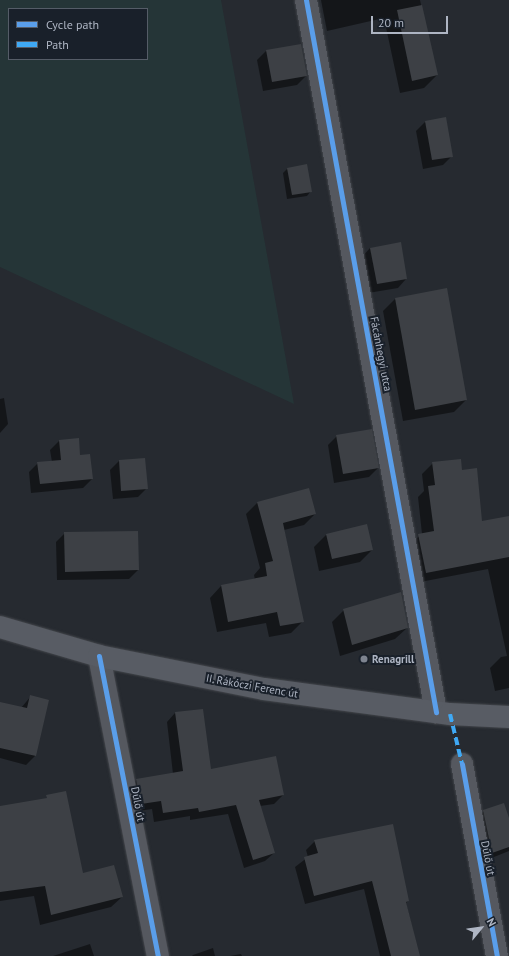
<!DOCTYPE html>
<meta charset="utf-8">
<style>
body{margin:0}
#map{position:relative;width:509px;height:956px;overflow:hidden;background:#262a30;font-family:"PT Sans",sans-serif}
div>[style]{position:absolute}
.green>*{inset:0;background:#253537}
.shadow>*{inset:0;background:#0007}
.building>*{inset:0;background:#3d4045}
.roads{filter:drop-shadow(0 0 1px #43464b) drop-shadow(0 0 1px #43464b)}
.minor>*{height:22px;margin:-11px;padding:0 11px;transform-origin:11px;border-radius:11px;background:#55585f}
.secondary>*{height:22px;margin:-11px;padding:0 11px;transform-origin:11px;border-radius:11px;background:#585c64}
.quiet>*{height:4px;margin-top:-2px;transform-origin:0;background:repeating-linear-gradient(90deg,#3fa9f5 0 8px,transparent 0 12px)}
.cycleway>*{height:5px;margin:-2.5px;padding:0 2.5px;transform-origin:2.5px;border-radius:2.5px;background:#5a9eea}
.dots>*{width:11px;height:11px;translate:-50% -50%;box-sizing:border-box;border:2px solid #19202a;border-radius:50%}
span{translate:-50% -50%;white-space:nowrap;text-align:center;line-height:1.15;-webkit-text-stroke:4px #19202a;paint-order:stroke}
.street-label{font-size:11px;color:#aeb5c3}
.poi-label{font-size:11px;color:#aeb5c3;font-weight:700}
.left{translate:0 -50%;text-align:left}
.legend{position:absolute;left:8px;top:8px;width:140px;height:52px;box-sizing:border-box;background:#19202a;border:1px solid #555c67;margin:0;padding:5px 7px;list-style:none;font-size:12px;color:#aeb5c3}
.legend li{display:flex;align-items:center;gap:8px;height:20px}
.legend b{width:20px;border:1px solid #555c67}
.north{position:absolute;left:461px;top:908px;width:40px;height:40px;-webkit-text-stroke:3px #19202a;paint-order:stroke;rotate:61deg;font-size:11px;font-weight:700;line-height:16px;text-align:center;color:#aeb5c3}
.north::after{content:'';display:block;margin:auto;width:14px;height:18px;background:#aeb5c3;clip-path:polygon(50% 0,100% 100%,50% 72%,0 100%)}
.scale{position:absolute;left:371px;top:16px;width:77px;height:18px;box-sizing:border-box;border:2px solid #aeb5c3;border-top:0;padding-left:5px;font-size:12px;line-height:14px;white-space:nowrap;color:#aeb5c3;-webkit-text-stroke:3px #19202a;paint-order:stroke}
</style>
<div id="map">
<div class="green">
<div style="clip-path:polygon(evenodd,0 0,221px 0,294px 404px,0 267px,0 0,9px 9px,147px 9px,147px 59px,9px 59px,9px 9px)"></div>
</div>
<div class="shadow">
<div style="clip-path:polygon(321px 0,420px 0,437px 75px,424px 88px,400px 93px,384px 18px,327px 31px)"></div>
<div style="clip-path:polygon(266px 51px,306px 76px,297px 85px,263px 91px,257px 60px)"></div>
<div style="clip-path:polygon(425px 122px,452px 156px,443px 165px,423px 169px,416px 131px)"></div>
<div style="clip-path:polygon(287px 169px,311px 191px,307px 196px,287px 199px,283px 173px)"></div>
<div style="clip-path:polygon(370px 248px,406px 279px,398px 288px,368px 293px,362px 257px)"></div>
<div style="clip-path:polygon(395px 299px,466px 400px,454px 412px,403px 421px,383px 311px)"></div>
<div style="clip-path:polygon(4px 398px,8px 424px,0 433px,0 399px)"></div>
<div style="clip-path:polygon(337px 436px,378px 468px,369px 477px,334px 483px,328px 445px)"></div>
<div style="clip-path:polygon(59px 441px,79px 456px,92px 479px,83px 488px,31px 493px,29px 472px,38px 463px,52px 462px,50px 450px)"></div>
<div style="clip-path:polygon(119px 461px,147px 488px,138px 497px,113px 499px,110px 470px)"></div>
<div style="clip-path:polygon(433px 463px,462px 471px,481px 523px,509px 517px,509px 688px,495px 691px,490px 668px,501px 657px,507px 656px,488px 569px,415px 583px,407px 546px,422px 534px,418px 497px,424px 491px,422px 474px)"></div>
<div style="clip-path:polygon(257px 503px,315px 514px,304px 525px,284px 530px,303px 621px,291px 633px,269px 637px,266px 623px,217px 632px,210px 598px,221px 586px,255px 580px,254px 575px,260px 568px,246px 514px)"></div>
<div style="clip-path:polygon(65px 533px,138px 570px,129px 579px,57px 580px,56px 542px)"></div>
<div style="clip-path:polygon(326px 535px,372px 550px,360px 562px,319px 571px,314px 547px)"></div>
<div style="clip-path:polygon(344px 610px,407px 628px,395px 639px,340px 656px,332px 622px)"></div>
<div style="clip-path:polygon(31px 696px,48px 701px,35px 756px,26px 765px,0 758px,0 703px,21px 708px)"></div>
<div style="clip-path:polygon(175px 713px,210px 770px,283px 795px,274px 804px,260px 806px,274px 853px,265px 861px,244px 868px,228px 814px,190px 820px,190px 816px,154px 822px,152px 809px,132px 812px,128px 789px,136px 780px,173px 774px,167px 722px)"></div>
<div style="clip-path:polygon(0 807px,82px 874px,122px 897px,111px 907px,40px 925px,34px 896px,0 901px)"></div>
<div style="clip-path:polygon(484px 811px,509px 821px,509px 851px,484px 861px,475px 820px)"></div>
<div style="clip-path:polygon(315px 841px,408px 901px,406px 903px,419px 956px,380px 956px,364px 889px,305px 904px,295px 867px,308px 857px,306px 850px)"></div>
<div style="clip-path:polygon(90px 944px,94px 956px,53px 956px)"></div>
<div style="clip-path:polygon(213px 948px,215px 956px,192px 956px,193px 955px)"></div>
<div style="clip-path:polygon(241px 954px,242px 956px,230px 956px)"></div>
</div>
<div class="building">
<div style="clip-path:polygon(422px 5px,438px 75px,412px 81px,397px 10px)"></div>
<div style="clip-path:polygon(301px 44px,307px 76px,272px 82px,266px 50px)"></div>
<div style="clip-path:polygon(446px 117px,453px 157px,432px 160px,425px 121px)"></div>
<div style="clip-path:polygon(307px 164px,312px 192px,292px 195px,287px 168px)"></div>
<div style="clip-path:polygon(401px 242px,407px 279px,377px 284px,370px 248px)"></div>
<div style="clip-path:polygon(447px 288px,467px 400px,415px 410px,395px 298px)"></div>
<div style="clip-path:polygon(372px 429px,379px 468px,343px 474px,336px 435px)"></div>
<div style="clip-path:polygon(79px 438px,80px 455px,90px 454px,93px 479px,40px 484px,37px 462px,61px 460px,59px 440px)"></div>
<div style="clip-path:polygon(145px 458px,148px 489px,121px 491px,119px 460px)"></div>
<div style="clip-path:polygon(461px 459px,462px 470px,477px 468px,482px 521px,509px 516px,509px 557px,426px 573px,418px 534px,434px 531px,428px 486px,435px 485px,432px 462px)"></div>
<div style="clip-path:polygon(309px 488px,316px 514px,283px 523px,304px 622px,280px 626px,277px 612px,228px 622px,221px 585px,267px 576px,265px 563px,273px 561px,257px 502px)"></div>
<div style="clip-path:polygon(367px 524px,373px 550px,332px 559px,326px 534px)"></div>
<div style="clip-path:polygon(138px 531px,139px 570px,65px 572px,64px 532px)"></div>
<div style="clip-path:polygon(401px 592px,408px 628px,352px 645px,343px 609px)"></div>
<div style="clip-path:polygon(30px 695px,49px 700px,36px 756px,0 748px,0 702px,27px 708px)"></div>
<div style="clip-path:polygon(203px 709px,211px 769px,276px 756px,284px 795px,259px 800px,275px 853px,253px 860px,236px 805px,199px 812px,198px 808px,163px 813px,161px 801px,141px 804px,136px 779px,183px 771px,175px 712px)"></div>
<div style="clip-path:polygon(66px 791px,83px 873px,114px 865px,123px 897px,51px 915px,45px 886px,0 892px,0 806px,47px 798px,46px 795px)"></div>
<div style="clip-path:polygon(504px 803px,509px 818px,509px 847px,492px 853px,483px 810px)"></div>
<div style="clip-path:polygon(393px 824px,409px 901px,406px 902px,420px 956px,391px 956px,372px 881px,314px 896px,304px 857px,318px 853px,314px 840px)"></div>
</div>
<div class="roads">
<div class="minor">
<div style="left:306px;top:0;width:724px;rotate:79.65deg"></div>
<div style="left:99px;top:656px;width:306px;rotate:78.9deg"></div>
<div style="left:462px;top:764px;width:195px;rotate:79.7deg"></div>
</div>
<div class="secondary">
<div style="left:0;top:627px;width:103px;rotate:16.3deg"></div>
<div style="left:99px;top:656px;width:168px;rotate:11.3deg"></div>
<div style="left:264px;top:689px;width:188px;rotate:7.7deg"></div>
<div style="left:450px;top:714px;width:59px;rotate:2.9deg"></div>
</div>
</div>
<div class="quiet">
<div style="left:450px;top:714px;width:51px;rotate:76.5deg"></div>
</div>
<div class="cycleway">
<div style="left:306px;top:0;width:724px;rotate:79.65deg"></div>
<div style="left:99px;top:656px;width:306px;rotate:78.9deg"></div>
<div style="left:462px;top:764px;width:195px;rotate:79.7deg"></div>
</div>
<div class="dots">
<div style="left:364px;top:659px;background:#7e8490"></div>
</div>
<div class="street-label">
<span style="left:381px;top:354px;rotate:79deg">Fácánhegyi utca</span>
<span style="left:252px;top:686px;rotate:10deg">II. Rákóczi Ferenc út</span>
<span style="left:138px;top:804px;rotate:79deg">Dűlő út</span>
<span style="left:488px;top:858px;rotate:79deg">Dűlő út</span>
</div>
<div class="poi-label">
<span class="left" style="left:372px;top:659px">Renagrill</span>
</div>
<ul class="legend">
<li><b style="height:5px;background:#5a9eea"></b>Cycle path</li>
<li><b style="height:5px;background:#3fa9f5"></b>Path</li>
</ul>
<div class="north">N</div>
<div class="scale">20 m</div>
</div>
